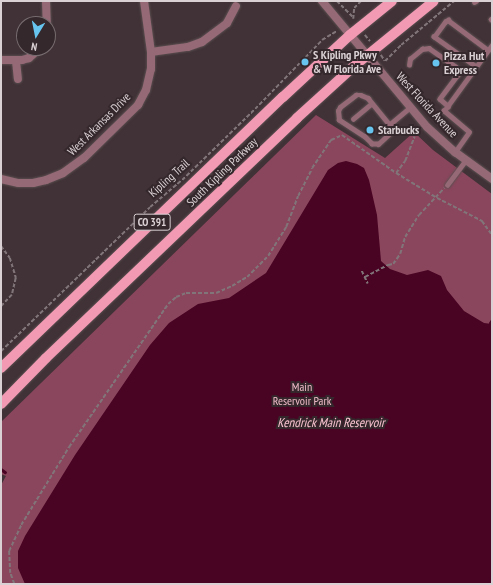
<!DOCTYPE html>
<style>
body{margin:0}
#map{position:relative;width:493px;height:585px;overflow:hidden;background:#403236;font-family:"PT Sans Narrow",sans-serif}
div>[style]{position:absolute}
.green>*{inset:0;background:#8a465c}
.water>*{inset:0;background:#490323}
.stream>*{height:2.5px;margin:-1.25px;padding:0 1.25px;transform-origin:1.25px;border-radius:1.25px;background:#490323}
.path>*{height:1.5px;margin-top:-0.75px;transform-origin:0;background:repeating-linear-gradient(90deg,#817579 0 4px,transparent 0 6px)}
.roads{filter:drop-shadow(0 0 1px #5c4f52) drop-shadow(0 0 1px #5c4f52)}
.service>*{height:4.5px;margin:-2.25px;padding:0 2.25px;transform-origin:2.25px;border-radius:2.25px;background:#956a76}
.minor>*{height:8px;margin:-4px;padding:0 4px;transform-origin:4px;border-radius:4px;background:#956a76}
.tertiary>*{height:8px;margin:-4px;padding:0 4px;transform-origin:4px;border-radius:4px;background:#956a76}
.primary>*{height:10px;margin:-5px;padding:0 5px;transform-origin:5px;border-radius:5px;background:#f29ab4}
.dots>*{width:11px;height:11px;translate:-50% -50%;box-sizing:border-box;border:2px solid #35282c;border-radius:50%}
span{translate:-50% -50%;white-space:nowrap;text-align:center;line-height:1.15;-webkit-text-stroke:4px #35282c;paint-order:stroke}
.shield-label span{padding:1px 3px;background:#35282c;border:1px solid;border-radius:3px;-webkit-text-stroke-width:0}
.shield-label{font-size:11px;color:#dad1d4;font-weight:700}
.poi-label{font-size:12px;color:#dad1d4;font-weight:700}
.left{translate:0 -50%;text-align:left}
.street-label{font-size:12px;color:#dad1d4}
.park-label{font-size:12px;color:#f0bbc9}
.water-label{font-size:13px;color:#f8c2d0;font-style:italic}
.frame{position:absolute;inset:0;border:2px solid #dad1d4;pointer-events:none}
.north{position:absolute;left:16px;top:16px;width:40px;height:40px;box-sizing:border-box;background:#35282c;border:1px solid #776c6f;border-radius:50%;rotate:190deg;font-size:11px;font-weight:700;line-height:16px;text-align:center;color:#dad1d4}
.north::after{content:'';display:block;margin:auto;width:14px;height:18px;background:#66c4ef;clip-path:polygon(50% 0,100% 100%,50% 72%,0 100%)}
</style>
<div id="map">
<div class="green">
<div style="clip-path:polygon(316px 115px,385px 158px,414px 132px,433px 150px,492px 194px,492px 584px,1px 584px,1px 485px,6px 476px,1px 474px,1px 422px)"></div>
</div>
<div class="water">
<div style="clip-path:polygon(346px 161px,357px 164px,364px 168px,369px 180px,377px 215px,381px 261px,390px 269px,407px 275px,428px 270px,441px 276px,447px 290px,464px 311px,484px 323px,492px 324px,492px 584px,25px 584px,18px 568px,18px 551px,25px 536px,75px 455px,150px 345px,169px 323px,198px 304px,229px 298px,266px 273px,328px 170px,338px 163px)"></div>
</div>
<div class="stream">
<div style="left:490px;top:323px;width:4px;rotate:-56deg"></div>
<div style="left:1px;top:469px;width:5px;rotate:37deg"></div>
</div>
<div class="path">
<div style="left:337px;top:1px;width:23px;rotate:45deg"></div>
<div style="left:353px;top:19px;width:11px;rotate:-85deg"></div>
<div style="left:354px;top:8px;width:10px;rotate:-45deg"></div>
<div style="left:365px;top:35px;width:8px;rotate:50deg"></div>
<div style="left:381px;top:55px;width:7px;rotate:56deg"></div>
<div style="left:385px;top:61px;width:23px;rotate:-45deg"></div>
<div style="left:401px;top:45px;width:69px;rotate:-39.7deg"></div>
<div style="left:396px;top:173px;width:15px;rotate:-53deg"></div>
<div style="left:405px;top:161px;width:26px;rotate:-69deg"></div>
<div style="left:1px;top:246px;width:15px;rotate:53deg"></div>
<div style="left:10px;top:258px;width:21px;rotate:73deg"></div>
<div style="left:16px;top:278px;width:17px;rotate:103deg"></div>
<div style="left:12px;top:295px;width:16px;rotate:133deg"></div>
<div style="left:362px;top:271px;width:14px;rotate:65deg"></div>
<div style="left:365px;top:277px;width:26px;rotate:-28deg"></div>
<div style="left:388px;top:265px;width:5px;rotate:-11deg"></div>
<div style="left:393px;top:264px;width:12px;rotate:-55deg"></div>
<div style="left:400px;top:254px;width:18px;rotate:-74deg"></div>
<div style="left:405px;top:237px;width:26px;rotate:-58deg"></div>
<div style="left:419px;top:215px;width:37px;rotate:-47deg"></div>
<div style="left:1px;top:351px;width:207px;rotate:-44deg"></div>
<div style="left:150px;top:207px;width:42px;rotate:-40.2deg"></div>
<div style="left:182px;top:180px;width:102px;rotate:-44.2deg"></div>
<div style="left:255px;top:109px;width:96px;rotate:-45.8deg"></div>
<div style="left:322px;top:40px;width:17px;rotate:-31deg"></div>
<div style="left:14px;top:584px;width:12px;rotate:-110deg"></div>
<div style="left:10px;top:573px;width:22px;rotate:-93deg"></div>
<div style="left:9px;top:551px;width:29px;rotate:-65deg"></div>
<div style="left:21px;top:525px;width:92px;rotate:-58.4deg"></div>
<div style="left:69px;top:447px;width:174px;rotate:-55.3deg"></div>
<div style="left:168px;top:304px;width:11px;rotate:-41deg"></div>
<div style="left:176px;top:297px;width:11px;rotate:-22deg"></div>
<div style="left:186px;top:293px;width:30px"></div>
<div style="left:216px;top:293px;width:17px;rotate:-24deg"></div>
<div style="left:232px;top:286px;width:17px;rotate:-31deg"></div>
<div style="left:247px;top:277px;width:30px;rotate:-45deg"></div>
<div style="left:268px;top:256px;width:34px;rotate:-58deg"></div>
<div style="left:286px;top:227px;width:33px;rotate:-69deg"></div>
<div style="left:298px;top:196px;width:31px;rotate:-63deg"></div>
<div style="left:312px;top:168px;width:34px;rotate:-56deg"></div>
<div style="left:331px;top:140px;width:12px;rotate:-24deg"></div>
<div style="left:342px;top:135px;width:66px;rotate:35.1deg"></div>
<div style="left:396px;top:173px;width:48px;rotate:31.4deg"></div>
<div style="left:437px;top:198px;width:51px;rotate:27.1deg"></div>
<div style="left:482px;top:221px;width:17px;rotate:54deg"></div>
</div>
<div class="roads">
<div class="service">
<div style="left:474px;top:2px;width:2px;rotate:-27deg"></div>
<div style="left:491px;top:19px;width:1px;rotate:45deg"></div>
<div style="left:409px;top:65px;width:6px;rotate:-81deg"></div>
<div style="left:410px;top:59px;width:16px;rotate:-40deg"></div>
<div style="left:422px;top:49px;width:7px;rotate:-8deg"></div>
<div style="left:429px;top:48px;width:33px;rotate:35deg"></div>
<div style="left:456px;top:67px;width:8px;rotate:76deg"></div>
<div style="left:458px;top:75px;width:30px;rotate:127deg"></div>
<div style="left:440px;top:99px;width:11px;rotate:41deg"></div>
<div style="left:476px;top:67px;width:52px;rotate:-144.5deg"></div>
<div style="left:434px;top:37px;width:19px;rotate:-54deg"></div>
<div style="left:445px;top:22px;width:4px;rotate:-34deg"></div>
<div style="left:448px;top:20px;width:50px;rotate:36.9deg"></div>
<div style="left:356px;top:95px;width:5px"></div>
<div style="left:361px;top:95px;width:8px;rotate:23deg"></div>
<div style="left:368px;top:98px;width:41px;rotate:50.9deg"></div>
<div style="left:394px;top:130px;width:21px;rotate:137deg"></div>
<div style="left:379px;top:144px;width:7px;rotate:180deg"></div>
<div style="left:372px;top:144px;width:10px;rotate:-135deg"></div>
<div style="left:365px;top:137px;width:31px;rotate:-147deg"></div>
<div style="left:339px;top:120px;width:9px;rotate:-96deg"></div>
<div style="left:338px;top:111px;width:4px;rotate:-63deg"></div>
<div style="left:340px;top:107px;width:20px;rotate:-37deg"></div>
<div style="left:353px;top:119px;width:23px;rotate:-40deg"></div>
<div style="left:389px;top:125px;width:26px;rotate:-40deg"></div>
<div style="left:455px;top:152px;width:24px;rotate:-55deg"></div>
<div style="left:469px;top:132px;width:33px;rotate:-140deg"></div>
<div style="left:444px;top:111px;width:82px;rotate:-54deg"></div>
<div style="left:447px;top:185px;width:31px;rotate:-53deg"></div>
</div>
<div class="minor">
<div style="left:46px;top:1px;width:23px;rotate:88deg"></div>
<div style="left:151px;top:52px;width:37px;rotate:-8deg"></div>
<div style="left:188px;top:47px;width:15px;rotate:-20deg"></div>
<div style="left:202px;top:42px;width:31px;rotate:-37deg"></div>
<div style="left:227px;top:23px;width:19px;rotate:-62deg"></div>
<div style="left:1px;top:60px;width:21px"></div>
<div style="left:22px;top:60px;width:7px;rotate:-16deg"></div>
<div style="left:29px;top:58px;width:15px;rotate:-42deg"></div>
<div style="left:16px;top:61px;width:18px;rotate:84deg"></div>
<div style="left:1px;top:179px;width:18px;rotate:13deg"></div>
<div style="left:19px;top:183px;width:14px"></div>
<div style="left:33px;top:183px;width:13px;rotate:-13deg"></div>
<div style="left:46px;top:180px;width:18px;rotate:-22deg"></div>
<div style="left:63px;top:173px;width:26px;rotate:-36deg"></div>
<div style="left:84px;top:158px;width:76px;rotate:-44.5deg"></div>
<div style="left:138px;top:105px;width:17px;rotate:-62deg"></div>
<div style="left:146px;top:90px;width:22px;rotate:-77deg"></div>
<div style="left:151px;top:69px;width:17px;rotate:-90deg"></div>
<div style="left:151px;top:52px;width:51px;rotate:-97.8deg"></div>
</div>
<div class="tertiary">
<div style="left:322px;top:1px;width:164px;rotate:50.2deg"></div>
<div style="left:427px;top:127px;width:38px;rotate:42deg"></div>
<div style="left:455px;top:152px;width:46px;rotate:36.1deg"></div>
</div>
<div class="primary">
<div style="left:1px;top:368px;width:391px;rotate:-43.9deg"></div>
<div style="left:283px;top:97px;width:91px;rotate:-42.8deg"></div>
<div style="left:350px;top:35px;width:54px;rotate:-39deg"></div>
<div style="left:1px;top:404px;width:64px;rotate:-45.6deg"></div>
<div style="left:46px;top:358px;width:347px;rotate:-43.7deg"></div>
<div style="left:297px;top:118px;width:76px;rotate:-42.3deg"></div>
<div style="left:353px;top:67px;width:104px;rotate:-39.2deg"></div>
</div>
</div>
<div class="dots">
<div style="left:305px;top:62px;background:#66c4ef"></div>
<div style="left:436px;top:63px;background:#66c4ef"></div>
<div style="left:370px;top:130px;background:#66c4ef"></div>
</div>
<div class="shield-label">
<span style="left:152px;top:222px">CO 391</span>
</div>
<div class="poi-label">
<span class="left" style="left:313px;top:62px">S Kipling Pkwy<br>&amp; W Florida Ave</span>
<span class="left" style="left:444px;top:63px">Pizza Hut<br>Express</span>
<span class="left" style="left:378px;top:130px">Starbucks</span>
</div>
<div class="street-label">
<span style="left:427px;top:105px;rotate:47deg">West Florida Avenue</span>
<span style="left:99px;top:124px;rotate:-45deg">West Arkansas Drive</span>
<span style="left:222px;top:172px;rotate:-44deg">South Kipling Parkway</span>
<span style="left:169px;top:178px;rotate:-42deg">Kipling Trail</span>
</div>
<div class="park-label">
<span style="left:302px;top:394px">Main<br>Reservoir Park</span>
</div>
<div class="water-label">
<span style="left:331px;top:423px">Kendrick Main Reservoir</span>
</div>
<div class="frame"></div>
<div class="north">N</div>
</div>
